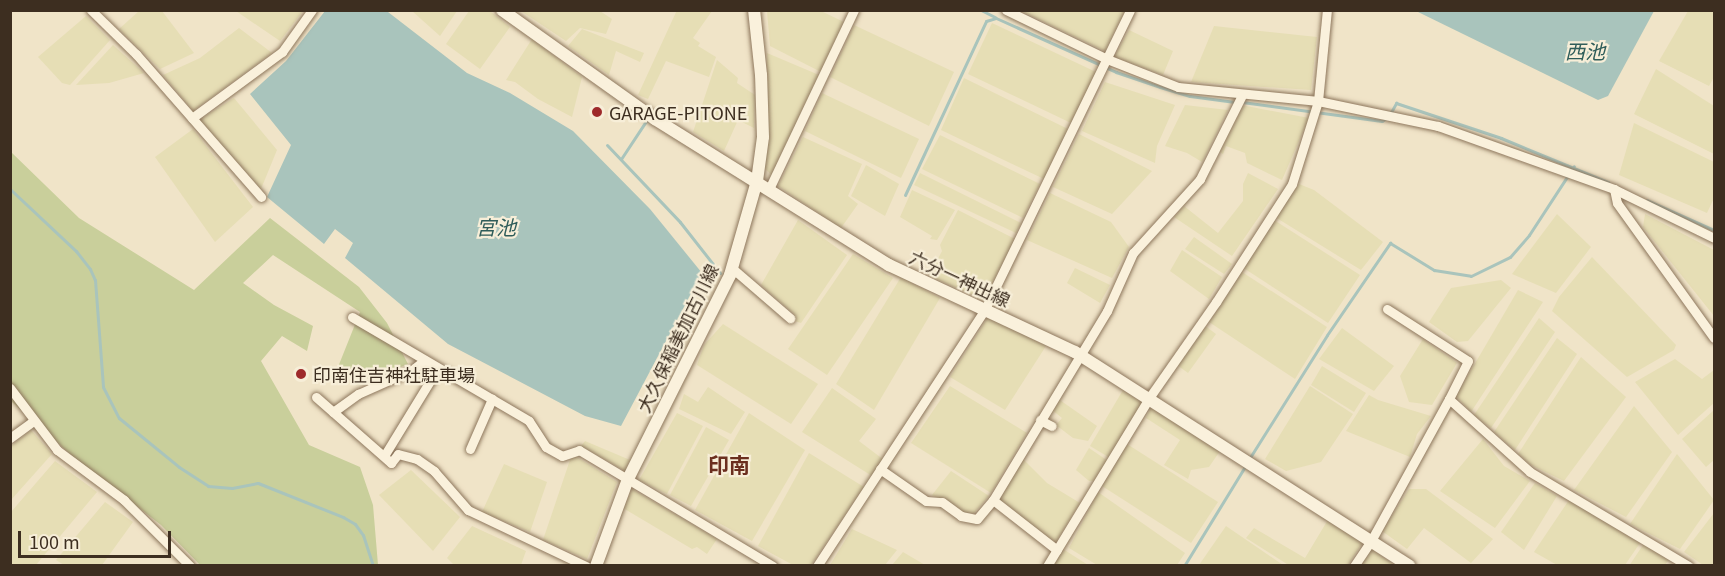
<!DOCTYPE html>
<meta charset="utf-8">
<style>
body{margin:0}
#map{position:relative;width:1725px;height:576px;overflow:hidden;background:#f0e4c8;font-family:Georgia,"Noto Sans JP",serif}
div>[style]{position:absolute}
.farmland>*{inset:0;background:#e6deb5}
.green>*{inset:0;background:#c9cf9b}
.water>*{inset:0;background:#a9c4bc}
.stream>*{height:3px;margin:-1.5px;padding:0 1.5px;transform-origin:1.5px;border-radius:1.5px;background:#a9c4bc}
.roads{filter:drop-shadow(0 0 2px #8d765c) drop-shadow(0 0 2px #8d765c)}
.street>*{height:9px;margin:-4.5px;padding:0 4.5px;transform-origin:4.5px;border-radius:4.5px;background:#faf1dc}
.secondary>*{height:12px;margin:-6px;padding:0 6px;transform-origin:6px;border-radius:6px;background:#faf1dc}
.dots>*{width:16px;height:16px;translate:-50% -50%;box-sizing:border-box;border:3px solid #f7eed8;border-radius:50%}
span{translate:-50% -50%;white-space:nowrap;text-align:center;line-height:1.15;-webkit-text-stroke:4.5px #f7eed8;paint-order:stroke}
.poi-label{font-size:18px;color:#3d2e20}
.left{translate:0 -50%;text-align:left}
.street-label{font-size:18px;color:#3d2e20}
.water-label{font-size:20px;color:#2f5d5a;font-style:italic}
.quarter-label{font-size:21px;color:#6b2e1e;font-weight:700}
.frame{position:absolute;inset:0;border:12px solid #3d2e20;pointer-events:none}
.scale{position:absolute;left:18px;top:531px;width:153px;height:27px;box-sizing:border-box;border:3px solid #3d2e20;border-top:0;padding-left:8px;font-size:18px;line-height:21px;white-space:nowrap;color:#3d2e20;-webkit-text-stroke:4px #f7eed8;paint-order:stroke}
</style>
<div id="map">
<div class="farmland">
<div style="clip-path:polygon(677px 10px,712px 11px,693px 38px,700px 43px,698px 46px,716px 57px,709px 77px,666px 61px,648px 99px,638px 95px)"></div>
<div style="clip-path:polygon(139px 11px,162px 11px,194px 53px,160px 69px,119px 29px)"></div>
<div style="clip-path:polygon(236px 11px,303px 11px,280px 41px)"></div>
<div style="clip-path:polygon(412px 11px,457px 11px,440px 36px)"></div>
<div style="clip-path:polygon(469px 11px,490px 11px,510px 27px,480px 69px,446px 44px)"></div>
<div style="clip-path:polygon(521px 11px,600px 11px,612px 19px,606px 34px,580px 28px,566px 41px)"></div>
<div style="clip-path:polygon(767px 11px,821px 11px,844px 22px,821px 72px,770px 46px)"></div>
<div style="clip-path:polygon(1021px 11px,1125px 10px,1125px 11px,1105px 51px)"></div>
<div style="clip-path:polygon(1688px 11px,1714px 11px,1714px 77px,1709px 86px,1659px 61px)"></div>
<div style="clip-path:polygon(86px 16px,110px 40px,70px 85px,62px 83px,38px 57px)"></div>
<div style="clip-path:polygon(992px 23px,1096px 72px,1071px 123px,968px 74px)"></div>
<div style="clip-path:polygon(854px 25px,954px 72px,929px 126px,830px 77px)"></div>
<div style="clip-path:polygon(1214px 26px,1317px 37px,1311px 90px,1191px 82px)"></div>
<div style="clip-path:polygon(239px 28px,272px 53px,193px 111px,163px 75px,200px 58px)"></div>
<div style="clip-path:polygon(582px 29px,644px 53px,640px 62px,616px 51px,609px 75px,568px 46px)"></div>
<div style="clip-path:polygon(1129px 30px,1173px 51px,1163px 75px,1114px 57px)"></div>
<div style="clip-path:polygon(532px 39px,582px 77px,572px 117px,538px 99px,515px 82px,506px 80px)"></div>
<div style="clip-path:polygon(113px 45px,144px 73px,109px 83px,76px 85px)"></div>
<div style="clip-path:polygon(767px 53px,819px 75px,772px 175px,765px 169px)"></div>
<div style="clip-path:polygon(717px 60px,738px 78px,737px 83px,755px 95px,754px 128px,738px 120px,724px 151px,693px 132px)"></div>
<div style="clip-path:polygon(1656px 69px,1714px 106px,1714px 154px,1634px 114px)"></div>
<div style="clip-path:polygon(964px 78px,1068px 129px,1044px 179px,941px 130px)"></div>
<div style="clip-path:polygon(1105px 82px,1175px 105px,1157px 146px,1155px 163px,1082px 131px)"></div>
<div style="clip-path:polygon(822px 93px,919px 139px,901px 178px,805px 131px)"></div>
<div style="clip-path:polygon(234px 98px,277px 150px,261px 189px,199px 120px)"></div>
<div style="clip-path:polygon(1185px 105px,1228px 110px,1202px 162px,1187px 153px,1165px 146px)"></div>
<div style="clip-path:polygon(1241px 105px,1309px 118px,1282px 180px,1247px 163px,1245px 153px,1226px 146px,1223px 154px,1218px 151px)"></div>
<div style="clip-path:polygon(1634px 123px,1714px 162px,1714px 198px,1707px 213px,1619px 175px)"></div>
<div style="clip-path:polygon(193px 129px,253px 207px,215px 242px,155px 157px)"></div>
<div style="clip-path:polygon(1079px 134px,1152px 171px,1112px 214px,1053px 187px)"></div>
<div style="clip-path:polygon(940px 135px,1040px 184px,1023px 218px,922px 169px)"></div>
<div style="clip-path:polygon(803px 137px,862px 164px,848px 196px,858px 204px,841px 228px,778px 186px)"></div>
<div style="clip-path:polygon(866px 165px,899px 184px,885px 216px,851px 196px)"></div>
<div style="clip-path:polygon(920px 173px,1021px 223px,1016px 233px,914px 185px)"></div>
<div style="clip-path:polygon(1248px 173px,1278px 189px,1232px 256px,1174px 217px,1184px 206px,1218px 233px,1243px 201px,1243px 184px)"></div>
<div style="clip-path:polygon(1299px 184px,1314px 190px,1383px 242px,1361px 270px,1275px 217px)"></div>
<div style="clip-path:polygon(912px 190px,955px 210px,937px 240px,930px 239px,932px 236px,900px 217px)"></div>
<div style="clip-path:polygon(1050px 193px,1111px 222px,1129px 247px,1112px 278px,1027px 240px)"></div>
<div style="clip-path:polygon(958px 210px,1015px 239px,984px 300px,929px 276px,942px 251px,940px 245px)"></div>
<div style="clip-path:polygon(1557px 214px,1591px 247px,1556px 293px,1512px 274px)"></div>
<div style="clip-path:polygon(1645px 214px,1714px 250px,1714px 316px,1643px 227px)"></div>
<div style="clip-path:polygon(798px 220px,847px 255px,801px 323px,795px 321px,794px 314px,761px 285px)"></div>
<div style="clip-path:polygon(1274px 220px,1360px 275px,1328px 323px,1242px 267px)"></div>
<div style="clip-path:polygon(1194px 237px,1232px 264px,1224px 274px,1185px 249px)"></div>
<div style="clip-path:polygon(1182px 250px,1222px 277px,1209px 299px,1170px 271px)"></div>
<div style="clip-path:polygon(853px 254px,893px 278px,827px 375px,788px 349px)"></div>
<div style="clip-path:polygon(1592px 257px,1676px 345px,1674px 350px,1627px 377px,1552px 311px,1559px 297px)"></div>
<div style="clip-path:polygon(1075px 268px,1110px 285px,1100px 303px,1067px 283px)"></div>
<div style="clip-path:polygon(1242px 272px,1327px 327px,1295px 379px,1209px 322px)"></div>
<div style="clip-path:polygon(901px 277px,940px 298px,874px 410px,836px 384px)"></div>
<div style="clip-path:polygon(1501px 280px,1511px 288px,1468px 341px,1457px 342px,1429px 322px,1451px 288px)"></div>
<div style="clip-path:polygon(1518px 290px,1543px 302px,1471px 412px,1456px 396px)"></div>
<div style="clip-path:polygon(988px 317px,1046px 346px,1005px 410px,950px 377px)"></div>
<div style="clip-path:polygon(1539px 318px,1555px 332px,1491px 428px,1474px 415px)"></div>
<div style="clip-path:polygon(723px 324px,818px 384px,791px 424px,697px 365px,704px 345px)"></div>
<div style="clip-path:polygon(1204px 325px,1216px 334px,1188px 373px,1177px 365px)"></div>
<div style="clip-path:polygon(1342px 328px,1394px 366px,1374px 391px,1319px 359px)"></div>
<div style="clip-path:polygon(1557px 338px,1577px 354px,1515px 450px,1494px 432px)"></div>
<div style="clip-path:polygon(1423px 339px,1457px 363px,1432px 405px,1409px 402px,1400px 376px)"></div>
<div style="clip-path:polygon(1581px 357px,1626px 397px,1564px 481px,1531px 465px,1518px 454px)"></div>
<div style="clip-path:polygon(1675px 359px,1702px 379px,1714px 370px,1714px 403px,1678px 435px,1635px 382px)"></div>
<div style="clip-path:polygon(1322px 366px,1366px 393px,1354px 412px,1311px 385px)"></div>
<div style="clip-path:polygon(950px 386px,1027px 433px,991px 493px,911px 443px)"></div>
<div style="clip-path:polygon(1310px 386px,1353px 414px,1321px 462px,1286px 471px,1265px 459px)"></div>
<div style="clip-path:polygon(708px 387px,745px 412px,731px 434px,679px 409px,684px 394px,698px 402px)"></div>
<div style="clip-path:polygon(832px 388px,876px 419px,859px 441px,884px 460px,872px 476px,802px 432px)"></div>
<div style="clip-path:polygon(1123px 390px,1143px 402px,1110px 458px,1090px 446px)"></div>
<div style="clip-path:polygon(1369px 395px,1378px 400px,1431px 416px,1417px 434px,1410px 457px,1346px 431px)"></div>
<div style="clip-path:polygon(1057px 398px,1097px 426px,1088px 441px,1073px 438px,1056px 425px,1062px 418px,1051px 409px)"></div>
<div style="clip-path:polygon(1634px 406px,1672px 452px,1626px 517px,1574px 490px)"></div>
<div style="clip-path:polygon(1151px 407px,1220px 451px,1209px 467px,1191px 470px,1188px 479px,1164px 465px,1180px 440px,1146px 418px)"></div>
<div style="clip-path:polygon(1714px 410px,1714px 460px,1706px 467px,1682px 439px)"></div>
<div style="clip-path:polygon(677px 413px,703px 426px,667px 494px,639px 480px)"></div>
<div style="clip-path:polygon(749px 413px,805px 450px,752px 541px,695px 510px)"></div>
<div style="clip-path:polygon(706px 427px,729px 440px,691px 506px,670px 495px)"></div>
<div style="clip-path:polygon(31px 430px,52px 454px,11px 500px,11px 446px)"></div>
<div style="clip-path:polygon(1483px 439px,1504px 466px,1530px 481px,1495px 528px,1440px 491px)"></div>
<div style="clip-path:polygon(585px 441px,630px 460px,625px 471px,581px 446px)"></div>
<div style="clip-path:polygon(1127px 444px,1218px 502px,1191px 543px,1102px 486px)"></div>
<div style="clip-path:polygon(1089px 448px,1108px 461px,1094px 481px,1089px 481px,1076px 470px)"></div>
<div style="clip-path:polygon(809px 453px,864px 487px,811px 565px,793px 565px,758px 546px)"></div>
<div style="clip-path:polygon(572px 454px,617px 482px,587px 559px,543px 540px)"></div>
<div style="clip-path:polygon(1677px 454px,1714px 500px,1680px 549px,1630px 524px)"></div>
<div style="clip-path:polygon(1022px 458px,1047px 483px,1080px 503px,1056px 542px,1034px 529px,998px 501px)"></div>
<div style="clip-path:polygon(55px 461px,97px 492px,36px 565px,11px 565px,11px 512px)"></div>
<div style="clip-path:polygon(504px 464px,547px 482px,530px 532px,482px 512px)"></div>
<div style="clip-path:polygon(411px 470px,460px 517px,433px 551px,379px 495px)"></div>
<div style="clip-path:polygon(951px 471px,989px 496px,974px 513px,963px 513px,932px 495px)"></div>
<div style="clip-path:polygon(1535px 483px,1557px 496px,1524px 550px,1501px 532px)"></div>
<div style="clip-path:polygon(632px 489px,717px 539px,707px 554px,697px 547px,692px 549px,623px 508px)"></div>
<div style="clip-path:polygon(1409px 489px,1426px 489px,1493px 539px,1471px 563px,1424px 528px,1407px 549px,1382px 531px)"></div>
<div style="clip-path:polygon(1098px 492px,1185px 553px,1177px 565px,1097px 565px,1069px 548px)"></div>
<div style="clip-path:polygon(1569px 500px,1640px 543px,1625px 565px,1557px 565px,1534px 552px)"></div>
<div style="clip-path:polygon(105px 502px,133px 522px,102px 565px,64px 565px,56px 560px)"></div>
<div style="clip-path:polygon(1714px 513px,1714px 565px,1703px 565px,1684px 552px)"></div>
<div style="clip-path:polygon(1329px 518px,1363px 542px,1348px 565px,1290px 566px,1246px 538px,1254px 528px,1305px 558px)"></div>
<div style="clip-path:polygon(472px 526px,526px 551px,521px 565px,454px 565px,447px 558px)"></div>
<div style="clip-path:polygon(1226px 526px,1283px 565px,1199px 565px)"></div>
<div style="clip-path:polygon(852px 529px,897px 550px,885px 565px,830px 565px)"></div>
<div style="clip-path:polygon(1645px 542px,1670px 558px,1665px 565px,1629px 566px)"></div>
<div style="clip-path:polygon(1371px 548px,1394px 565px,1361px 566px)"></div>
<div style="clip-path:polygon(1063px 549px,1088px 565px,1053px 565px)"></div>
<div style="clip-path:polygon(903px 552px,925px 565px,892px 565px)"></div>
</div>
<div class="green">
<div style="clip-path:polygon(10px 151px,79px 218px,194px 290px,270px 218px,359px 287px,387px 323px,408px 364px,358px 385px,338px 367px,360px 312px,273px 255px,243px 283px,274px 305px,313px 326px,307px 351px,282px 336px,261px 361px,309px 445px,360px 467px,373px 505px,378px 565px,200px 565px,161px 525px,71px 455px,11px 401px)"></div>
</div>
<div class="water">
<div style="clip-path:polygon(325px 11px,388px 12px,467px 73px,510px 93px,573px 131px,650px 209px,702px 273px,621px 426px,585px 416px,448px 344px,345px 258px,353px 243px,335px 229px,324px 244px,267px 197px,291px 145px,250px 94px,286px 61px)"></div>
<div style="clip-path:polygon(1416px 11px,1654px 11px,1608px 96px,1598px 100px)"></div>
</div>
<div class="stream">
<div style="left:981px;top:10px;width:16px;rotate:27deg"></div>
<div style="left:1242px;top:102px;width:141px;rotate:7.7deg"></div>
<div style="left:1382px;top:121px;width:5px;rotate:-37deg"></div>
<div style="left:1390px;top:114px;width:13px;rotate:-61deg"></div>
<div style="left:1396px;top:103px;width:111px;rotate:18.4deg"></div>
<div style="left:1501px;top:138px;width:116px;rotate:22.4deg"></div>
<div style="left:607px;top:145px;width:106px;rotate:46.5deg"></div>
<div style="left:680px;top:222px;width:65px;rotate:51.9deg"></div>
<div style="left:621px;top:159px;width:49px;rotate:-56.6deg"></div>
<div style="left:10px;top:189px;width:91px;rotate:43.2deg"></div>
<div style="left:76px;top:251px;width:23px;rotate:52deg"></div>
<div style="left:90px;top:269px;width:12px;rotate:66deg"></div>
<div style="left:95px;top:280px;width:107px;rotate:85.7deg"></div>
<div style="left:103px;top:387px;width:35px;rotate:63deg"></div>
<div style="left:119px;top:418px;width:77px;rotate:39.2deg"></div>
<div style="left:179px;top:467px;width:35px;rotate:33deg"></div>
<div style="left:208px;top:486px;width:24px;rotate:5deg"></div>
<div style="left:232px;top:488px;width:26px;rotate:-11deg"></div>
<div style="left:258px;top:483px;width:92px;rotate:21.8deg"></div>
<div style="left:343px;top:517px;width:14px;rotate:30deg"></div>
<div style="left:355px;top:524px;width:14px;rotate:54deg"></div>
<div style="left:363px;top:535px;width:33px;rotate:72deg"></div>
<div style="left:905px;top:195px;width:192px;rotate:-65deg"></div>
<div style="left:986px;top:21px;width:10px;rotate:-17deg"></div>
<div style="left:996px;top:18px;width:132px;rotate:24.2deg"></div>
<div style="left:1116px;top:72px;width:46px;rotate:18.8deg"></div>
<div style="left:1160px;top:87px;width:31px;rotate:17deg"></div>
<div style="left:1190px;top:96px;width:45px;rotate:7.6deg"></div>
<div style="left:1647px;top:200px;width:73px;rotate:24.1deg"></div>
<div style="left:1249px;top:459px;width:146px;rotate:-57.8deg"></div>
<div style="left:1327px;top:335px;width:112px;rotate:-55.6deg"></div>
<div style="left:1390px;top:243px;width:52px;rotate:31.5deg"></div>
<div style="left:1434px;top:270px;width:37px;rotate:9deg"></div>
<div style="left:1471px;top:276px;width:43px;rotate:-26deg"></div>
<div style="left:1510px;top:257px;width:29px;rotate:-49deg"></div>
<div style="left:1529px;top:235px;width:82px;rotate:-56.9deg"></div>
<div style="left:1184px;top:566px;width:119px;rotate:-58.5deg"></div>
</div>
<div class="roads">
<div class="street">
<div style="left:91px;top:10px;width:63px;rotate:44.4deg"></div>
<div style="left:136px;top:54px;width:190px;rotate:48.8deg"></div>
<div style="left:1006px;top:10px;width:112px;rotate:25.9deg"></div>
<div style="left:1107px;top:59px;width:76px;rotate:21.5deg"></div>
<div style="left:1178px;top:87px;width:141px;rotate:5.7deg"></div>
<div style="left:1318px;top:101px;width:123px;rotate:11.8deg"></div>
<div style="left:1438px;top:126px;width:187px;rotate:19.7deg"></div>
<div style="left:1614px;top:189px;width:111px;rotate:26.1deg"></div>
<div style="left:192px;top:118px;width:112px;rotate:-36.3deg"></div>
<div style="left:282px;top:52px;width:52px;rotate:-54.5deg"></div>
<div style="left:769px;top:189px;width:198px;rotate:-64.6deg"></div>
<div style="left:1614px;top:189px;width:14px;rotate:78deg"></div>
<div style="left:1617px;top:203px;width:166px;rotate:54.3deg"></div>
<div style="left:732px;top:268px;width:77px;rotate:40.8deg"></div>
<div style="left:1387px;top:309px;width:96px;rotate:32.7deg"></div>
<div style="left:1468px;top:361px;width:42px;rotate:116.6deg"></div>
<div style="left:352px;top:317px;width:205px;rotate:30.4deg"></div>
<div style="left:529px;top:421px;width:31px;rotate:57deg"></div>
<div style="left:546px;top:447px;width:18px;rotate:29deg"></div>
<div style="left:562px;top:456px;width:18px;rotate:-19deg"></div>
<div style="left:579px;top:450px;width:226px;rotate:30.9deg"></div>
<div style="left:10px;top:388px;width:78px;rotate:52.8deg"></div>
<div style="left:57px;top:450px;width:84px;rotate:36.7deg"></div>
<div style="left:124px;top:500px;width:93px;rotate:45deg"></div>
<div style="left:316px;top:397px;width:100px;rotate:41.3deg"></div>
<div style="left:391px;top:463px;width:11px;rotate:-52deg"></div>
<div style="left:398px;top:454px;width:20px;rotate:15deg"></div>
<div style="left:417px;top:459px;width:21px;rotate:35deg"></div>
<div style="left:434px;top:471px;width:52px;rotate:48.9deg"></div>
<div style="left:468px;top:510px;width:131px;rotate:25.4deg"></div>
<div style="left:333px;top:412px;width:31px;rotate:-36deg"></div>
<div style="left:358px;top:394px;width:59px;rotate:-24deg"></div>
<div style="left:412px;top:370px;width:16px;rotate:-38deg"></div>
<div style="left:1040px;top:420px;width:13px;rotate:27deg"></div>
<div style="left:10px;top:438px;width:29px;rotate:-36deg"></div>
<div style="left:470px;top:449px;width:55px;rotate:-66.3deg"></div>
<div style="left:384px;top:456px;width:103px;rotate:-58.5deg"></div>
<div style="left:880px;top:469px;width:56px;rotate:34.8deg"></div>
<div style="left:926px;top:501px;width:16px;rotate:4deg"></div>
<div style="left:942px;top:502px;width:24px;rotate:36deg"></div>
<div style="left:961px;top:516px;width:16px;rotate:11deg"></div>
<div style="left:977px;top:519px;width:25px;rotate:-50deg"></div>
<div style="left:993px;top:500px;width:221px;rotate:-58.9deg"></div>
<div style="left:1107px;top:311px;width:64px;rotate:-65.9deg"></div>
<div style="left:1133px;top:253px;width:100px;rotate:-47.8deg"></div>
<div style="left:1200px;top:179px;width:94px;rotate:-63.4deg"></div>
<div style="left:993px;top:500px;width:81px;rotate:38deg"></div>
<div style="left:817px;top:566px;width:307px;rotate:-56.8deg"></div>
<div style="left:985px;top:309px;width:332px;rotate:-64.1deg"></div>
<div style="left:1047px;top:566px;width:197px;rotate:-58.7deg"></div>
<div style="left:1149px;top:398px;width:117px;rotate:-55.1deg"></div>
<div style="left:1216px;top:302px;width:140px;rotate:-57.2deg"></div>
<div style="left:1292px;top:184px;width:87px;rotate:-72.6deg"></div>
<div style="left:1318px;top:101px;width:91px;rotate:-84.4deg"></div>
<div style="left:1354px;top:566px;width:32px;rotate:-56deg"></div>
<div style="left:1372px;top:539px;width:160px;rotate:-61.2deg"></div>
<div style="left:1449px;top:399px;width:109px;rotate:42deg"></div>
<div style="left:1530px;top:472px;width:184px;rotate:30.7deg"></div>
</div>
<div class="secondary">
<div style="left:502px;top:10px;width:188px;rotate:35.5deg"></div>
<div style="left:655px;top:119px;width:276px;rotate:32deg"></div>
<div style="left:889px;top:265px;width:205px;rotate:25.1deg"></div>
<div style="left:1075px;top:352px;width:397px;rotate:32.6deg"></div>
<div style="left:596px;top:566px;width:93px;rotate:-69.8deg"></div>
<div style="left:628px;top:479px;width:228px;rotate:-63.4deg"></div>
<div style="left:730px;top:275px;width:98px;rotate:-74deg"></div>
<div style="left:757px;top:181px;width:44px;rotate:-82.2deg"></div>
<div style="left:763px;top:137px;width:62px;rotate:-91.8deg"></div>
<div style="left:761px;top:75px;width:65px;rotate:-96.1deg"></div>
</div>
</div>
<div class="dots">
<div style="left:597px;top:112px;background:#9e2a2b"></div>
<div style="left:301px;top:374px;background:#9e2a2b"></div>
</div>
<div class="poi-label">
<span class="left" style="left:609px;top:112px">GARAGE-PITONE</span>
<span class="left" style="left:313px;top:374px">印南住吉神社駐車場</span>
</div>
<div class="street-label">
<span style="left:960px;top:278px;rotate:25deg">六分一神出線</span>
<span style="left:677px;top:338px;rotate:-64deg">大久保稲美加古川線</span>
</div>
<div class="water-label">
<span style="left:1585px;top:50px">西池</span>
<span style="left:496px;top:226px">宮池</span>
</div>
<div class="quarter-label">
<span style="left:729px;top:464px">印南</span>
</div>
<div class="frame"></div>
<div class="scale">100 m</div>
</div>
